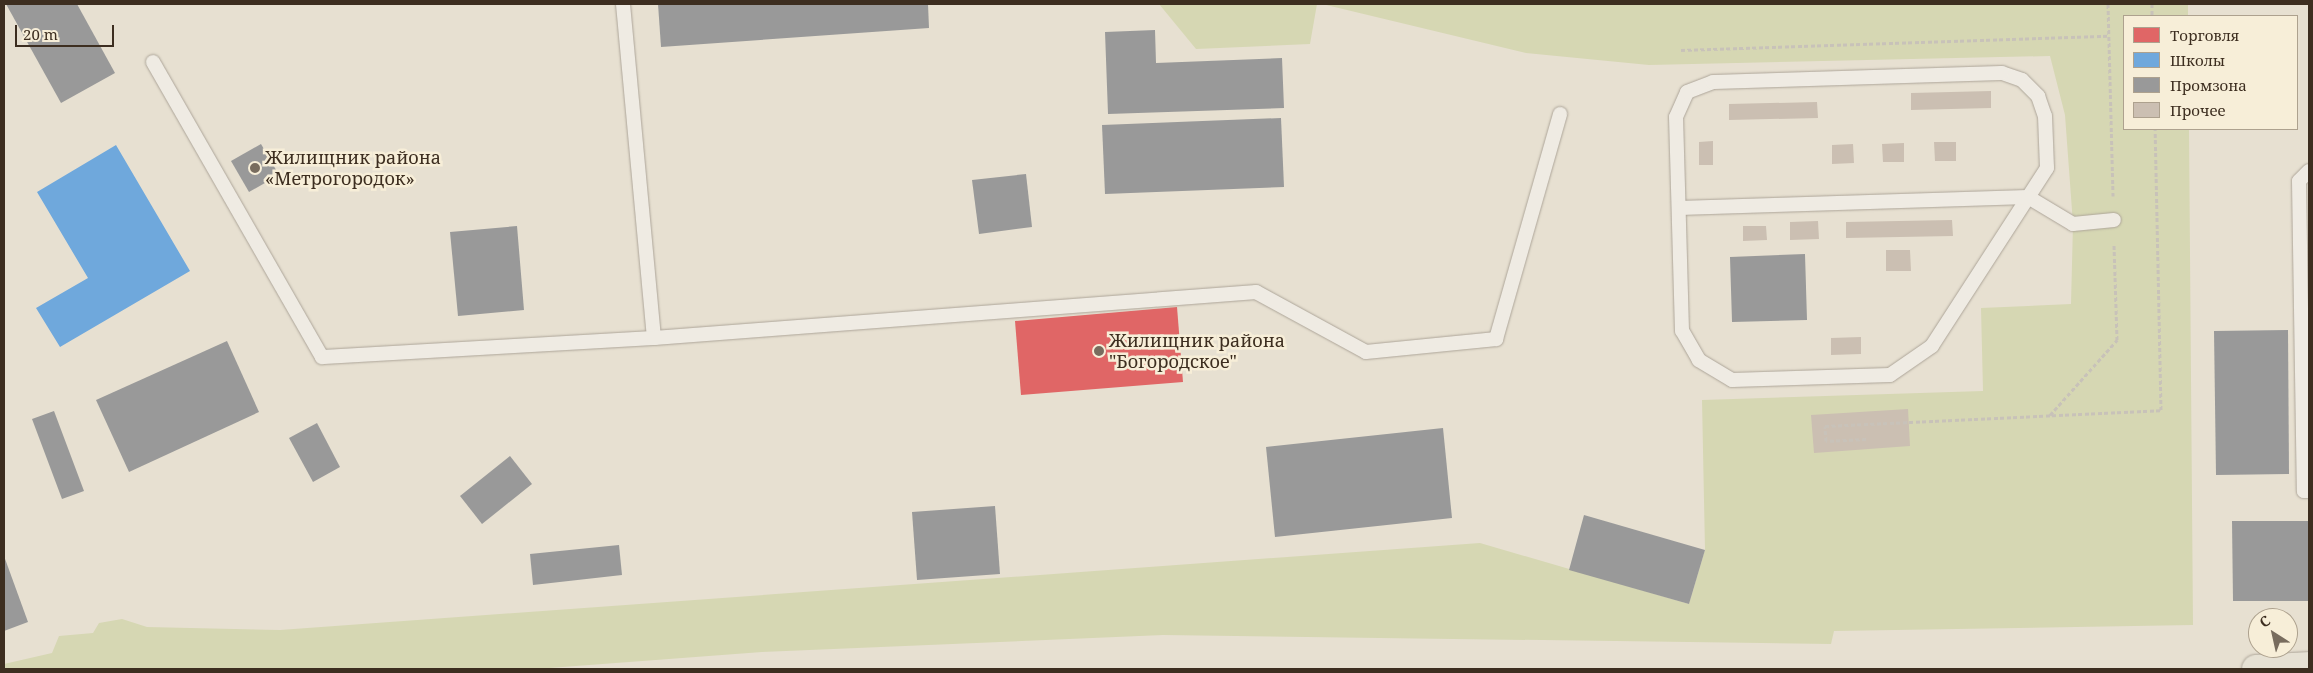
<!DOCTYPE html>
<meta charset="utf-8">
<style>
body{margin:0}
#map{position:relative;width:2313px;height:673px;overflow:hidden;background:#e7e0d1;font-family:"Noto Serif",serif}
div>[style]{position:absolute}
.green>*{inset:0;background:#d6d7b3}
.shops>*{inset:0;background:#e06666}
.schools>*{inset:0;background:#6fa8dc}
.industry>*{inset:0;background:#999}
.building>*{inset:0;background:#cbbfb2}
.path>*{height:3px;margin-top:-1.5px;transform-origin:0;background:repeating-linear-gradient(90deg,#c8c2b9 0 4px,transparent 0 6.5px)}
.roads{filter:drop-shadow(0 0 1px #ada599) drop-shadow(0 0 1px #ada599)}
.lane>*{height:14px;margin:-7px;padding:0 7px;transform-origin:7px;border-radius:7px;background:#efebe3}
.primary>*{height:28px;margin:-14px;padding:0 14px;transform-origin:14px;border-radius:14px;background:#e6e1d4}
.dots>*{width:14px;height:14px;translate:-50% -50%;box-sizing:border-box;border:2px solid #f7eed8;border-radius:50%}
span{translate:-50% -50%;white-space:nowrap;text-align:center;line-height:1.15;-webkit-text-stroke:5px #f7eed8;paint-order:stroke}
.poi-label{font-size:18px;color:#3d2e20}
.left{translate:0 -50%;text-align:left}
.frame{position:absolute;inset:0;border:5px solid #3d2e20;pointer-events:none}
.legend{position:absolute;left:2123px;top:15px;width:175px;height:115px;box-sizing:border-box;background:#f7eed8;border:1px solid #ada18e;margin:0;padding:6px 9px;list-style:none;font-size:15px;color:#3d2e20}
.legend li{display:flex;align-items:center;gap:10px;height:25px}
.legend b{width:25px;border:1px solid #ada18e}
.north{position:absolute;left:2248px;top:608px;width:50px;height:50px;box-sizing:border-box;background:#f7eed8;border:1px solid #ada18e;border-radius:50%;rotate:325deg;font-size:14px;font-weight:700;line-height:20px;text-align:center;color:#3d2e20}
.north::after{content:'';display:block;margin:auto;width:18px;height:22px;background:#786c5e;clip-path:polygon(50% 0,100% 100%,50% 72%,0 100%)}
.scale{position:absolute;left:15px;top:25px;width:99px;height:22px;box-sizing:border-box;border:2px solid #3d2e20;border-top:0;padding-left:6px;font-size:15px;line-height:18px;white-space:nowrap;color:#3d2e20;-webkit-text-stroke:4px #f7eed8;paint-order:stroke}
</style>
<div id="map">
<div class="green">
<div style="clip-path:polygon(1159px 4px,1317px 4px,1310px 44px,1196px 49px)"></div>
<div style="clip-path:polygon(1322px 4px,2188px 4px,2188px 16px,2124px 16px,2124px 129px,2189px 129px,2193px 625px,1834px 631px,1831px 644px,1163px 635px,762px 652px,536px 669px,4px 669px,4px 664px,52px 653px,59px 636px,93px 633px,99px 623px,122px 619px,147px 627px,280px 630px,1480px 543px,1689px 604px,1705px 550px,1702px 400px,1983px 391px,1981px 308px,2071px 304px,2073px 224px,2065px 115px,2050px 56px,1649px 65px,1526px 53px)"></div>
</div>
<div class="shops">
<div style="clip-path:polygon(1177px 307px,1183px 382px,1021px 395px,1015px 321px)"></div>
</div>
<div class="schools">
<div style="clip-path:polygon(116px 145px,190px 271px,60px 347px,36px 308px,88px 278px,37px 192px)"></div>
</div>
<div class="industry">
<div style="clip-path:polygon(6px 4px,77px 4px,115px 73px,61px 103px)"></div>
<div style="clip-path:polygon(658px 4px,928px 4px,929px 28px,661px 47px)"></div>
<div style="clip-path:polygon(1155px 30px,1156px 63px,1282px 58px,1284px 108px,1108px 114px,1105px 32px)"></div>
<div style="clip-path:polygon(1281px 118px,1284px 187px,1105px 194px,1102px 125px)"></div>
<div style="clip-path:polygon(261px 144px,279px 175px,249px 192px,231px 161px)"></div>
<div style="clip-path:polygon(1026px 174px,1032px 227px,979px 234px,972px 180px)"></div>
<div style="clip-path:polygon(517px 226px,524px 310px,458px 316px,450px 232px)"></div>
<div style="clip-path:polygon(1805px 254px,1807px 320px,1732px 322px,1730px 257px)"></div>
<div style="clip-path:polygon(2288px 330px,2289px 474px,2216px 475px,2214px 331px)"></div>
<div style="clip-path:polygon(227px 341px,259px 412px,129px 472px,96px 400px)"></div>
<div style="clip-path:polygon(54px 411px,84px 491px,62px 499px,32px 419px)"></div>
<div style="clip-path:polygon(317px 423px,340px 467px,313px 482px,289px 438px)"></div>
<div style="clip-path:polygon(1443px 428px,1452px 518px,1275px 537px,1266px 447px)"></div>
<div style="clip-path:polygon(510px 456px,532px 484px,482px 524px,460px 496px)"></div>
<div style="clip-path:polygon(995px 506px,1000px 574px,917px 580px,912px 512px)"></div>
<div style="clip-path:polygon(1584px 515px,1705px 550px,1689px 604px,1569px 570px)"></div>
<div style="clip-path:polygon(2232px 521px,2309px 521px,2309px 601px,2233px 601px)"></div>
<div style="clip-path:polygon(619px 545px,622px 575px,533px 585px,530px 554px)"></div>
<div style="clip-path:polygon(4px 556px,28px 622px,4px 631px)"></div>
</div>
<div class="building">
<div style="clip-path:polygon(1991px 91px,1991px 108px,1911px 110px,1911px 93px)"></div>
<div style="clip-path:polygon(1817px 102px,1818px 118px,1729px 120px,1729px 104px)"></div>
<div style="clip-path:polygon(1713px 141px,1713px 165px,1699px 165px,1699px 142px)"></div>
<div style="clip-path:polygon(1934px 142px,1956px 142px,1956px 161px,1935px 161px)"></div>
<div style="clip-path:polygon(1904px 143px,1904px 162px,1883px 162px,1882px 144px)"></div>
<div style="clip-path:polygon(1853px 144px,1854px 163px,1832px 164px,1832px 145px)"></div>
<div style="clip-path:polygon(1952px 220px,1953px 236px,1846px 238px,1846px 222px)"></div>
<div style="clip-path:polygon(1818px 221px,1819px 239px,1790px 240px,1790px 222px)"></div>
<div style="clip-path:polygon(1743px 226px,1766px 226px,1767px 240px,1743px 241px)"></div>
<div style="clip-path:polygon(1886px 250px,1910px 250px,1911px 271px,1886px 271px)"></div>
<div style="clip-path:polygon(1861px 337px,1861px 354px,1831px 355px,1831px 338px)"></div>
<div style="clip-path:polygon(1908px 409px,1910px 446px,1814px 453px,1811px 415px)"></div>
</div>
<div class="path">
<div style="left:2108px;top:4px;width:192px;rotate:88.5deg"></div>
<div style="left:2152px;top:4px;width:12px;rotate:90deg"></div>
<div style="left:1681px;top:50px;width:428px;rotate:-1.9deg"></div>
<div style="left:2050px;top:415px;width:101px;rotate:-48.2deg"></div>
<div style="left:2117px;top:340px;width:96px;rotate:-91.8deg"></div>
<div style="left:1866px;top:439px;width:40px;rotate:177.1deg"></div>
<div style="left:1826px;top:441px;width:15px;rotate:-94deg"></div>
<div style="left:1825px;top:426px;width:336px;rotate:-2.7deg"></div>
<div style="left:2161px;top:410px;width:281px;rotate:-91.2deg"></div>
</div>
<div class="roads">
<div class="lane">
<div style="left:623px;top:4px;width:335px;rotate:84.7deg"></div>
<div style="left:153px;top:62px;width:340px;rotate:60.2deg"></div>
<div style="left:322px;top:357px;width:333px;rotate:-3.3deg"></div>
<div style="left:654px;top:338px;width:604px;rotate:-4.37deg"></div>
<div style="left:1256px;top:292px;width:125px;rotate:28.6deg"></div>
<div style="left:1366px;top:352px;width:131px;rotate:-5.7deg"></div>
<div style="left:1496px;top:339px;width:234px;rotate:-74.1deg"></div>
<div style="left:2002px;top:73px;width:21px;rotate:19deg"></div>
<div style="left:2022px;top:80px;width:23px;rotate:45deg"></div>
<div style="left:2038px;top:96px;width:21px;rotate:71deg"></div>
<div style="left:2045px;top:116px;width:52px;rotate:87.8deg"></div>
<div style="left:2047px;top:168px;width:212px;rotate:122.9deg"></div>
<div style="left:1932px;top:346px;width:51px;rotate:145.4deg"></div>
<div style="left:1890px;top:375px;width:158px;rotate:178.2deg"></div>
<div style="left:1732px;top:380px;width:39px;rotate:-149deg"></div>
<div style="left:1699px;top:360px;width:34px;rotate:-120deg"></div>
<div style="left:1682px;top:331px;width:214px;rotate:-91.6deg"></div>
<div style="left:1676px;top:117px;width:27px;rotate:-66deg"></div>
<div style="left:1687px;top:92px;width:28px;rotate:-21deg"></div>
<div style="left:1713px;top:82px;width:289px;rotate:-1.8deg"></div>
<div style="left:2309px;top:171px;width:14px;rotate:135deg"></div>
<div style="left:2299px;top:181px;width:310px;rotate:89.1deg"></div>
<div style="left:2304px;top:491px;width:5px"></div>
<div style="left:1679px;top:208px;width:349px;rotate:-1.8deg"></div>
<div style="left:2028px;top:197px;width:52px;rotate:31deg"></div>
<div style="left:2073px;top:224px;width:41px;rotate:-5.6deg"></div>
</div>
<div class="primary">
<div style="left:2256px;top:669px;width:53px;rotate:-3.2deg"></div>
</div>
</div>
<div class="dots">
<div style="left:255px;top:168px;background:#786c5e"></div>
<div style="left:1099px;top:351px;background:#786c5e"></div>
</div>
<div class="poi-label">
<span class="left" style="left:265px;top:168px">Жилищник района<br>«Метрогородок»</span>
<span class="left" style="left:1109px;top:351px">Жилищник района<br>"Богородское"</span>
</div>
<div class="frame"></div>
<ul class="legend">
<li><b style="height:14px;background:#e06666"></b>Торговля</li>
<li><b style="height:14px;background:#6fa8dc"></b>Школы</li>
<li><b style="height:14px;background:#999"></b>Промзона</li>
<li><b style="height:14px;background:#cbbfb2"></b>Прочее</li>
</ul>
<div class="north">С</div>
<div class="scale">20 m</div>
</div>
